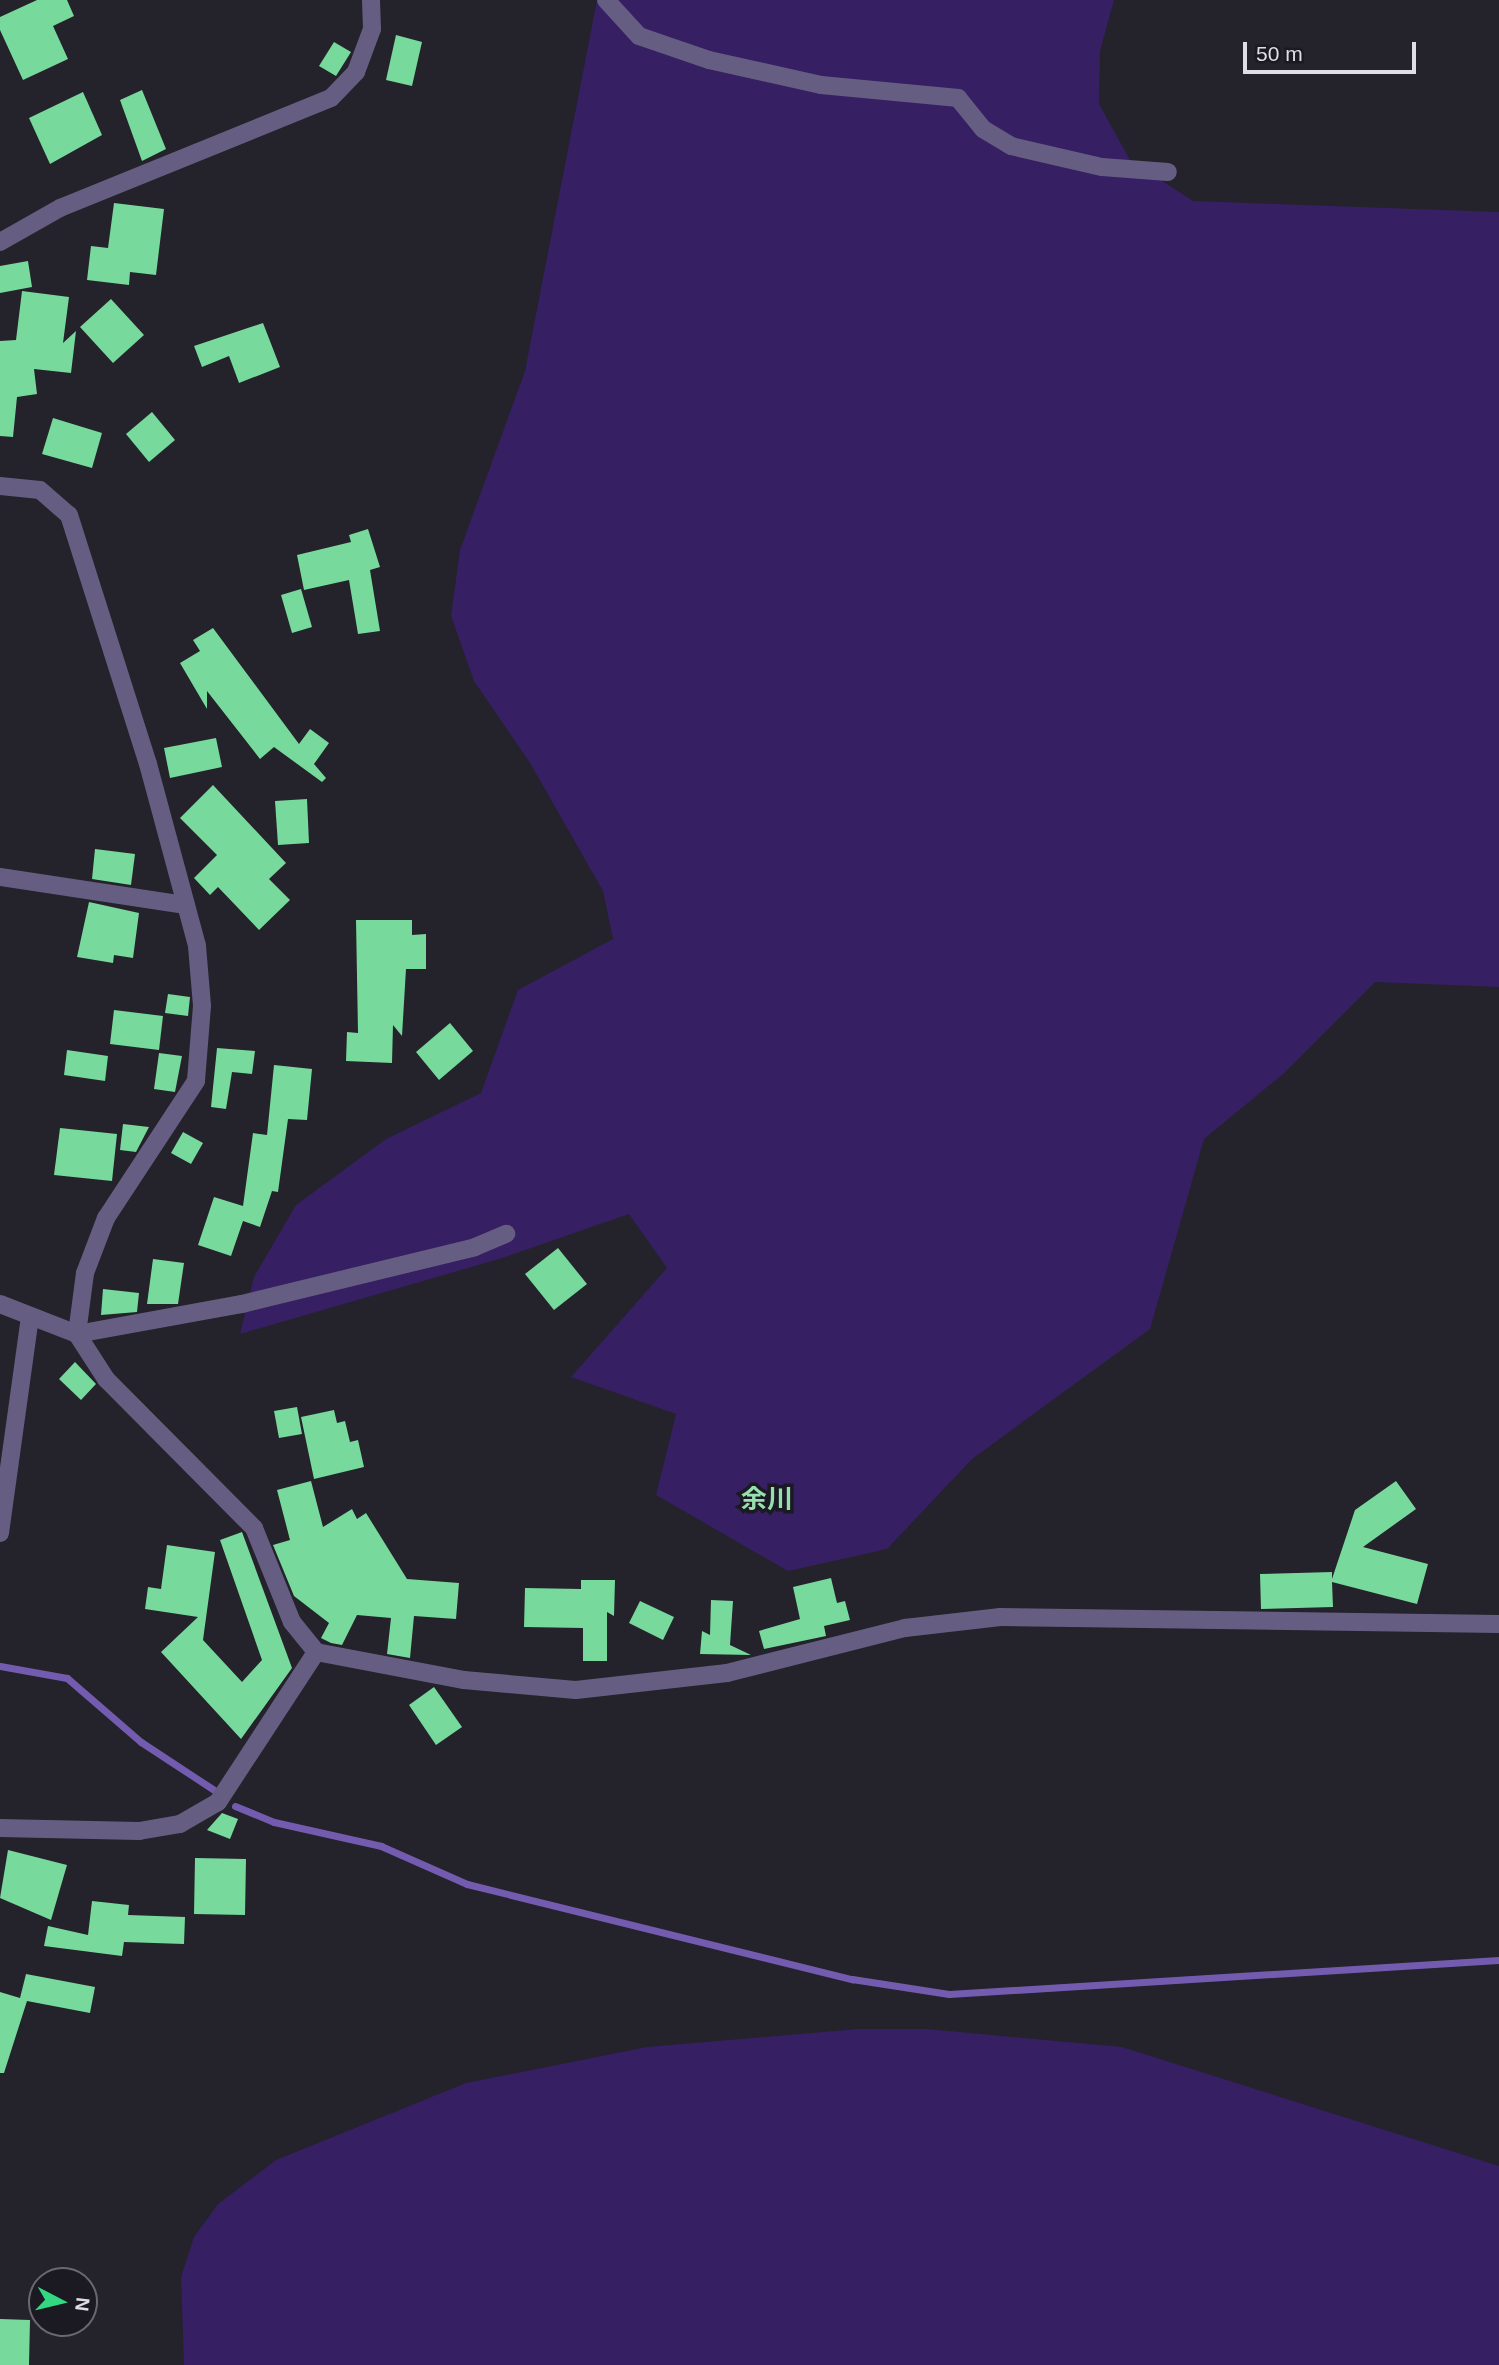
<!DOCTYPE html>
<meta charset="utf-8">
<style>
body{margin:0}
#map{position:relative;width:1499px;height:2365px;overflow:hidden;background:#24222b;font-family:Arial,"Noto Sans JP",sans-serif}
div>[style]{position:absolute}
.green>*{inset:0;background:#361f62}
.stream>*{height:7px;margin:-3.5px;padding:0 3.5px;transform-origin:3.5px;border-radius:3.5px;background:#735caf}
.building>*{inset:0;background:#77d99c}
.street>*{height:18px;margin:-9px;padding:0 9px;transform-origin:9px;border-radius:9px;background:#665e82}
span{translate:-50% -50%;white-space:nowrap;text-align:center;line-height:1.15;-webkit-text-stroke:7px #1b1921;paint-order:stroke}
.neighbourhood-label{font-size:26px;color:#96dfaf;font-weight:700}
.north{position:absolute;left:28px;top:2267px;width:70px;height:70px;box-sizing:border-box;background:#1b1921;border:2px solid #69686f;border-radius:50%;rotate:97deg;font-size:19px;font-weight:700;line-height:28px;text-align:center;color:#dfdee4}
.north::after{content:'';display:block;margin:auto;width:24px;height:32px;background:#32d882;clip-path:polygon(50% 0,100% 100%,50% 72%,0 100%)}
.scale{position:absolute;left:1243px;top:42px;width:173px;height:32px;box-sizing:border-box;border:4px solid #dfdee4;border-top:0;padding-left:9px;font-size:21px;line-height:24px;white-space:nowrap;color:#dfdee4;-webkit-text-stroke:5px #1b1921;paint-order:stroke}
</style>
<div id="map">
<div class="green">
<div style="clip-path:polygon(597px 0,1114px 0,1100px 51px,1099px 104px,1130px 160px,1193px 201px,1499px 212px,1499px 987px,1375px 982px,1283px 1074px,1204px 1139px,1150px 1329px,972px 1459px,887px 1549px,788px 1571px,656px 1495px,676px 1414px,571px 1377px,667px 1268px,629px 1214px,499px 1259px,240px 1334px,254px 1277px,296px 1205px,386px 1139px,481px 1093px,518px 990px,613px 939px,603px 891px,530px 763px,474px 681px,451px 616px,460px 550px,525px 371px)"></div>
<div style="clip-path:polygon(858px 2029px,927px 2029px,1122px 2047px,1499px 2166px,1499px 2365px,184px 2365px,181px 2277px,194px 2237px,218px 2204px,276px 2160px,466px 2083px,647px 2047px)"></div>
</div>
<div class="stream">
<div style="left:0;top:1666px;width:68px;rotate:10.2deg"></div>
<div style="left:67px;top:1678px;width:98px;rotate:40.9deg"></div>
<div style="left:141px;top:1742px;width:87px;rotate:33.3deg"></div>
<div style="left:235px;top:1806px;width:42px;rotate:22.3deg"></div>
<div style="left:274px;top:1822px;width:110px;rotate:12.6deg"></div>
<div style="left:381px;top:1846px;width:94px;rotate:23.8deg"></div>
<div style="left:467px;top:1884px;width:397px;rotate:13.9deg"></div>
<div style="left:852px;top:1979px;width:98px;rotate:8.8deg"></div>
<div style="left:949px;top:1994px;width:551px;rotate:-3.54deg"></div>
</div>
<div class="building">
<div style="clip-path:polygon(37px 0,67px 0,74px 16px,53px 26px,68px 59px,23px 80px,0 30px,0 17px)"></div>
<div style="clip-path:polygon(396px 35px,422px 42px,412px 86px,386px 80px)"></div>
<div style="clip-path:polygon(334px 42px,351px 52px,336px 76px,319px 66px)"></div>
<div style="clip-path:polygon(142px 90px,166px 149px,142px 161px,120px 100px)"></div>
<div style="clip-path:polygon(83px 92px,102px 135px,50px 164px,29px 118px)"></div>
<div style="clip-path:polygon(114px 203px,164px 209px,156px 275px,130px 272px,129px 285px,87px 280px,91px 246px,108px 248px)"></div>
<div style="clip-path:polygon(28px 261px,32px 287px,0 293px,0 266px)"></div>
<div style="clip-path:polygon(22px 291px,69px 297px,63px 343px,76px 331px,71px 373px,34px 369px,37px 394px,17px 397px,13px 437px,0 436px,0 341px,16px 340px)"></div>
<div style="clip-path:polygon(111px 299px,144px 335px,113px 363px,80px 327px)"></div>
<div style="clip-path:polygon(263px 323px,280px 367px,239px 383px,229px 356px,202px 367px,194px 346px)"></div>
<div style="clip-path:polygon(152px 412px,175px 440px,149px 462px,126px 434px)"></div>
<div style="clip-path:polygon(53px 418px,102px 433px,92px 468px,42px 454px)"></div>
<div style="clip-path:polygon(368px 529px,380px 567px,370px 570px,380px 631px,358px 634px,349px 580px,304px 590px,297px 555px,351px 542px,349px 535px)"></div>
<div style="clip-path:polygon(301px 589px,312px 627px,292px 633px,281px 595px)"></div>
<div style="clip-path:polygon(213px 628px,299px 744px,310px 729px,329px 743px,314px 764px,326px 778px,322px 782px,274px 747px,260px 759px,207px 691px,207px 709px,180px 663px,200px 651px,193px 640px)"></div>
<div style="clip-path:polygon(216px 738px,222px 767px,170px 778px,164px 748px)"></div>
<div style="clip-path:polygon(213px 785px,286px 863px,269px 879px,290px 900px,259px 930px,218px 887px,210px 895px,194px 878px,217px 855px,180px 818px)"></div>
<div style="clip-path:polygon(307px 799px,309px 843px,278px 845px,275px 801px)"></div>
<div style="clip-path:polygon(95px 849px,135px 854px,131px 885px,92px 879px)"></div>
<div style="clip-path:polygon(89px 902px,139px 913px,133px 958px,114px 955px,113px 963px,77px 957px)"></div>
<div style="clip-path:polygon(356px 920px,412px 920px,412px 935px,426px 934px,426px 969px,406px 969px,402px 1036px,393px 1025px,392px 1063px,346px 1061px,347px 1032px,358px 1033px)"></div>
<div style="clip-path:polygon(168px 994px,190px 997px,188px 1016px,165px 1013px)"></div>
<div style="clip-path:polygon(114px 1010px,163px 1016px,159px 1050px,110px 1044px)"></div>
<div style="clip-path:polygon(450px 1023px,473px 1051px,439px 1080px,416px 1052px)"></div>
<div style="clip-path:polygon(217px 1048px,255px 1051px,252px 1074px,232px 1072px,226px 1109px,211px 1107px)"></div>
<div style="clip-path:polygon(67px 1050px,108px 1056px,105px 1081px,64px 1075px)"></div>
<div style="clip-path:polygon(159px 1053px,182px 1056px,175px 1092px,154px 1089px)"></div>
<div style="clip-path:polygon(274px 1065px,312px 1069px,307px 1120px,288px 1119px,278px 1192px,272px 1191px,260px 1227px,243px 1221px,231px 1256px,198px 1245px,214px 1197px,243px 1206px,253px 1133px,267px 1135px)"></div>
<div style="clip-path:polygon(123px 1124px,149px 1127px,136px 1152px,120px 1150px)"></div>
<div style="clip-path:polygon(60px 1128px,117px 1134px,112px 1181px,54px 1175px)"></div>
<div style="clip-path:polygon(183px 1132px,203px 1143px,191px 1164px,171px 1153px)"></div>
<div style="clip-path:polygon(558px 1248px,587px 1284px,554px 1310px,525px 1274px)"></div>
<div style="clip-path:polygon(153px 1259px,184px 1263px,178px 1304px,147px 1304px)"></div>
<div style="clip-path:polygon(103px 1289px,139px 1293px,137px 1312px,101px 1315px)"></div>
<div style="clip-path:polygon(75px 1362px,96px 1384px,81px 1400px,59px 1379px)"></div>
<div style="clip-path:polygon(297px 1407px,302px 1434px,279px 1438px,274px 1411px)"></div>
<div style="clip-path:polygon(334px 1410px,337px 1423px,345px 1421px,350px 1442px,358px 1440px,364px 1467px,314px 1479px,301px 1417px)"></div>
<div style="clip-path:polygon(311px 1481px,323px 1527px,352px 1509px,357px 1519px,366px 1513px,407px 1579px,459px 1583px,456px 1619px,414px 1616px,410px 1658px,387px 1654px,391px 1618px,357px 1615px,342px 1645px,331px 1643px,321px 1638px,329px 1623px,294px 1596px,273px 1545px,290px 1540px,277px 1490px)"></div>
<div style="clip-path:polygon(1396px 1481px,1416px 1509px,1363px 1547px,1428px 1564px,1417px 1604px,1332px 1582px,1333px 1607px,1261px 1609px,1260px 1574px,1332px 1572px,1332px 1579px,1355px 1510px)"></div>
<div style="clip-path:polygon(242px 1532px,292px 1668px,241px 1739px,161px 1652px,198px 1617px,145px 1609px,148px 1587px,161px 1589px,167px 1545px,215px 1552px,203px 1640px,242px 1682px,262px 1660px,220px 1540px)"></div>
<div style="clip-path:polygon(831px 1578px,837px 1603px,845px 1601px,850px 1620px,824px 1626px,826px 1636px,764px 1649px,759px 1631px,800px 1619px,793px 1587px)"></div>
<div style="clip-path:polygon(581px 1580px,615px 1580px,614px 1616px,607px 1612px,607px 1661px,583px 1661px,583px 1628px,524px 1627px,525px 1588px,581px 1589px)"></div>
<div style="clip-path:polygon(711px 1600px,733px 1601px,730px 1645px,751px 1655px,700px 1654px,702px 1631px,710px 1635px)"></div>
<div style="clip-path:polygon(640px 1601px,674px 1617px,663px 1640px,629px 1623px)"></div>
<div style="clip-path:polygon(434px 1687px,462px 1727px,436px 1745px,409px 1705px)"></div>
<div style="clip-path:polygon(222px 1813px,238px 1819px,230px 1839px,207px 1830px)"></div>
<div style="clip-path:polygon(8px 1850px,67px 1865px,51px 1920px,0 1898px)"></div>
<div style="clip-path:polygon(195px 1858px,246px 1859px,245px 1915px,194px 1914px)"></div>
<div style="clip-path:polygon(92px 1901px,129px 1905px,128px 1915px,185px 1917px,184px 1944px,124px 1942px,122px 1956px,44px 1946px,48px 1926px,88px 1935px)"></div>
<div style="clip-path:polygon(26px 1974px,95px 1987px,90px 2013px,27px 2001px,4px 2073px,0 2073px,0 1992px,20px 1998px)"></div>
<div style="clip-path:polygon(0 2319px,30px 2320px,29px 2365px,0 2365px)"></div>
</div>
<div class="street">
<div style="left:606px;top:0;width:49px;rotate:47.5deg"></div>
<div style="left:639px;top:36px;width:74px;rotate:18.9deg"></div>
<div style="left:709px;top:60px;width:115px;rotate:12.6deg"></div>
<div style="left:821px;top:85px;width:138px;rotate:5.4deg"></div>
<div style="left:958px;top:98px;width:40px;rotate:51deg"></div>
<div style="left:983px;top:129px;width:33px;rotate:31deg"></div>
<div style="left:1011px;top:146px;width:93px;rotate:13deg"></div>
<div style="left:1102px;top:167px;width:66px;rotate:4.3deg"></div>
<div style="left:0;top:242px;width:69px;rotate:-29.5deg"></div>
<div style="left:60px;top:208px;width:292px;rotate:-22.1deg"></div>
<div style="left:331px;top:98px;width:36px;rotate:-46deg"></div>
<div style="left:356px;top:72px;width:46px;rotate:-69.6deg"></div>
<div style="left:372px;top:29px;width:29px;rotate:-92deg"></div>
<div style="left:0;top:486px;width:40px;rotate:5.7deg"></div>
<div style="left:40px;top:490px;width:38px;rotate:41deg"></div>
<div style="left:69px;top:515px;width:261px;rotate:72.4deg"></div>
<div style="left:148px;top:764px;width:188px;rotate:74.9deg"></div>
<div style="left:197px;top:946px;width:60px;rotate:85.2deg"></div>
<div style="left:202px;top:1006px;width:75px;rotate:94.6deg"></div>
<div style="left:196px;top:1081px;width:164px;rotate:123.3deg"></div>
<div style="left:106px;top:1218px;width:59px;rotate:110.9deg"></div>
<div style="left:85px;top:1273px;width:62px;rotate:97.5deg"></div>
<div style="left:77px;top:1334px;width:54px;rotate:57.2deg"></div>
<div style="left:106px;top:1379px;width:210px;rotate:45.2deg"></div>
<div style="left:254px;top:1528px;width:101px;rotate:68deg"></div>
<div style="left:292px;top:1622px;width:38px;rotate:51deg"></div>
<div style="left:316px;top:1652px;width:151px;rotate:10.7deg"></div>
<div style="left:464px;top:1680px;width:112px;rotate:5.1deg"></div>
<div style="left:576px;top:1690px;width:152px;rotate:-6.4deg"></div>
<div style="left:727px;top:1673px;width:184px;rotate:-14.2deg"></div>
<div style="left:905px;top:1628px;width:96px;rotate:-6.6deg"></div>
<div style="left:1000px;top:1617px;width:499px;rotate:0.8deg"></div>
<div style="left:0;top:877px;width:188px;rotate:8.6deg"></div>
<div style="left:0;top:1304px;width:83px;rotate:21.3deg"></div>
<div style="left:77px;top:1334px;width:168px;rotate:-10.3deg"></div>
<div style="left:242px;top:1304px;width:240px;rotate:-13.7deg"></div>
<div style="left:475px;top:1247px;width:34px;rotate:-23deg"></div>
<div style="left:0;top:1533px;width:217px;rotate:-82.1deg"></div>
<div style="left:0;top:1828px;width:139px;rotate:1.2deg"></div>
<div style="left:139px;top:1831px;width:42px;rotate:-9.7deg"></div>
<div style="left:180px;top:1824px;width:44px;rotate:-30.1deg"></div>
<div style="left:218px;top:1802px;width:179px;rotate:-56.8deg"></div>
</div>
<div class="neighbourhood-label">
<span style="left:767px;top:1500px">余川</span>
</div>
<div class="north">N</div>
<div class="scale">50 m</div>
</div>
